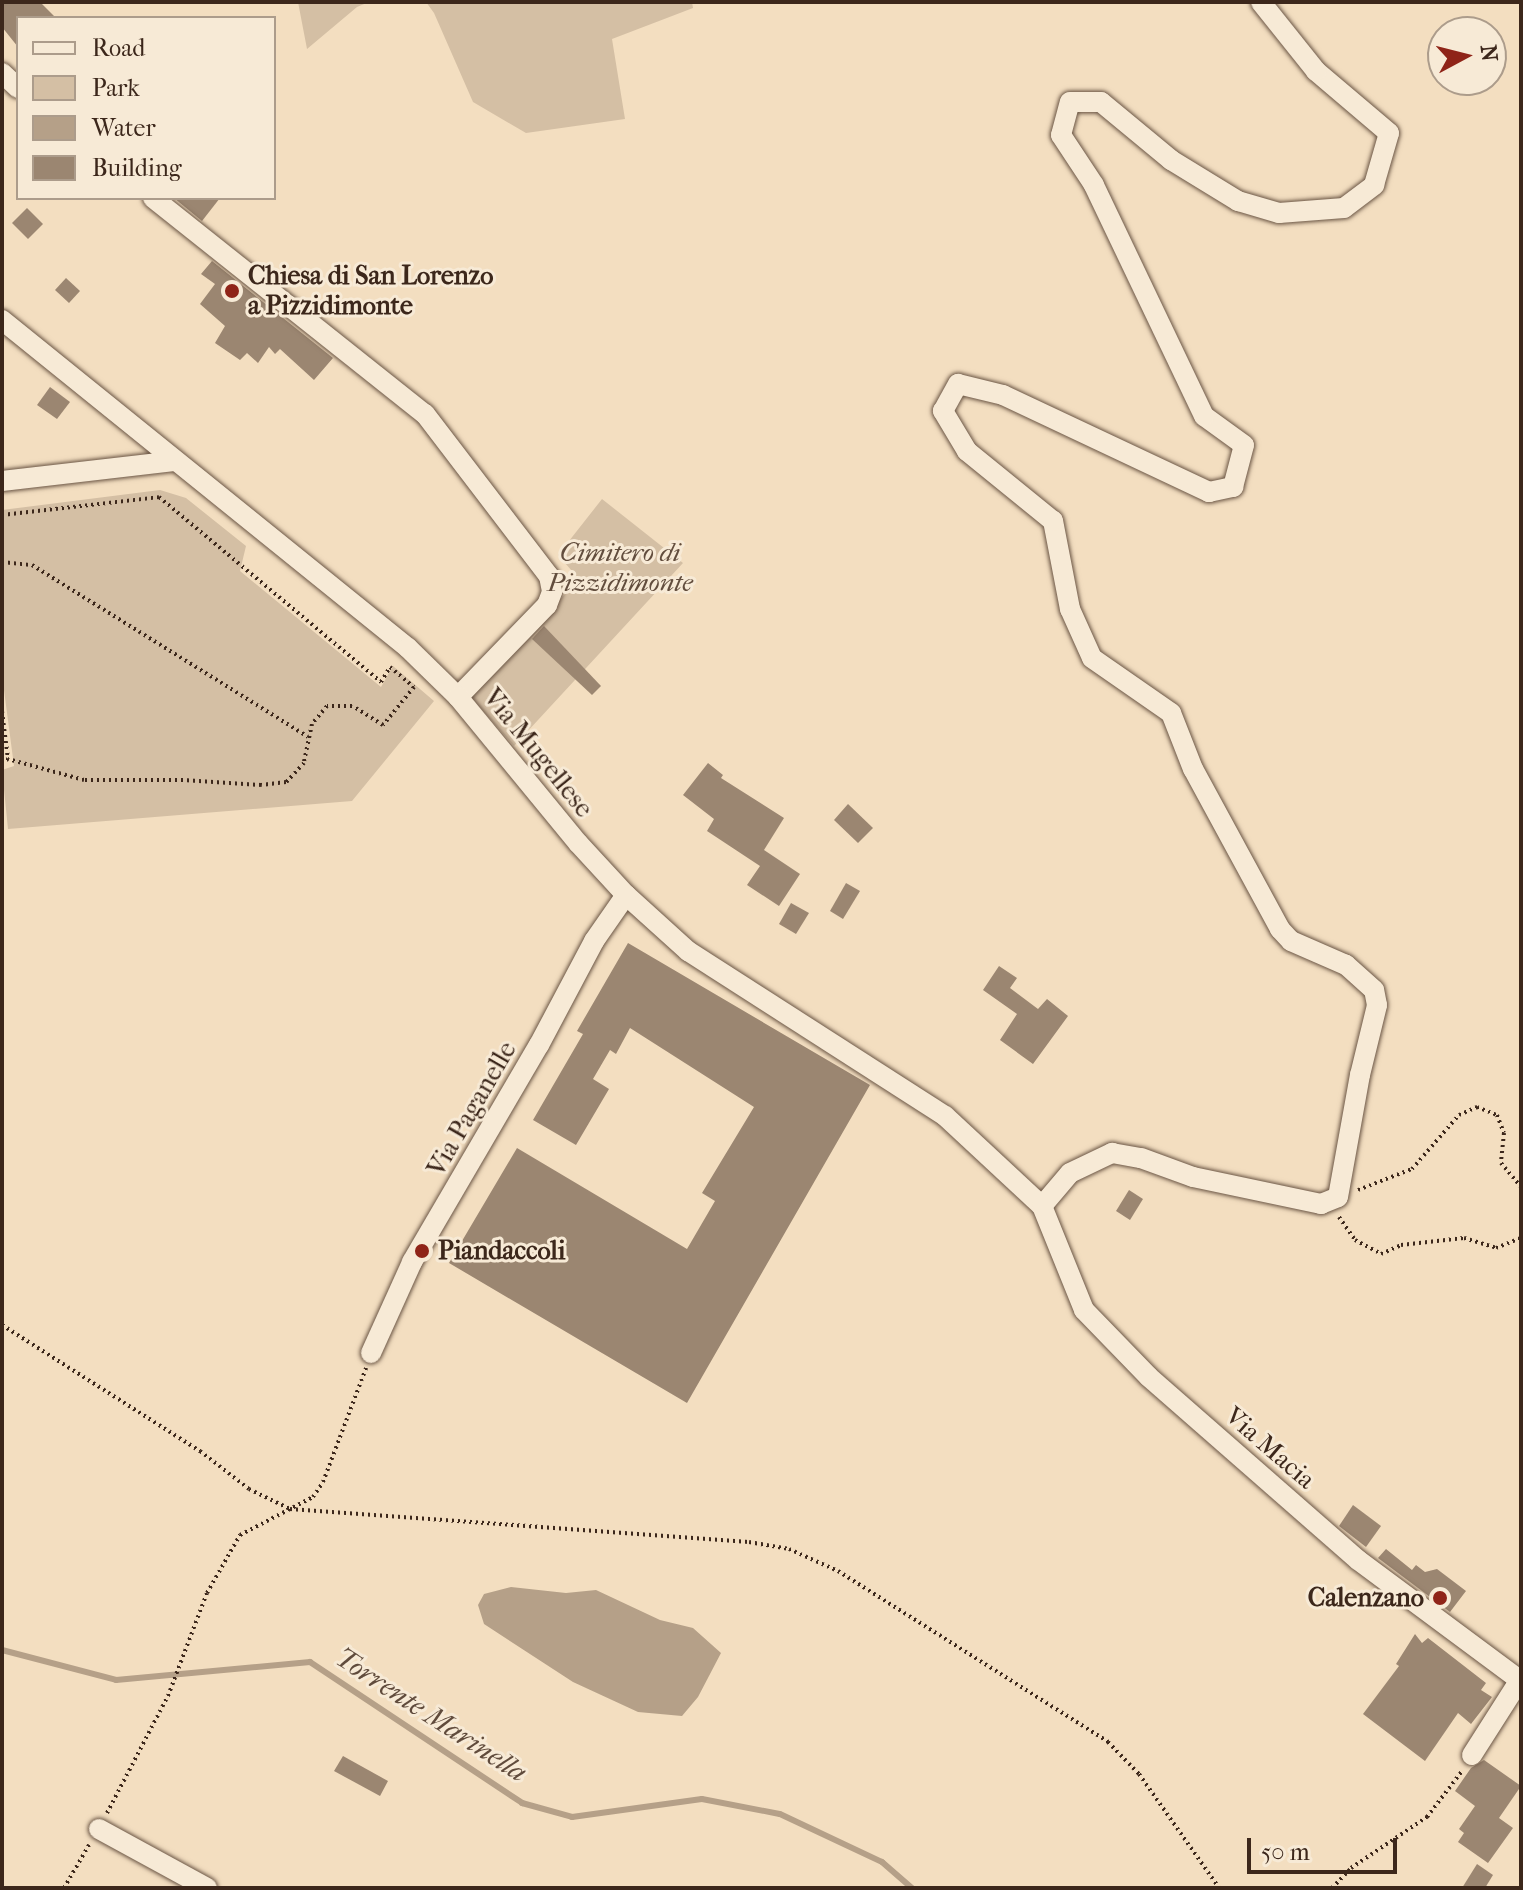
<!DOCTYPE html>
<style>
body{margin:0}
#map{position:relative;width:1523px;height:1890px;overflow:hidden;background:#f3dec0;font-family:"IM FELL French Canon",serif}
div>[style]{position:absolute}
.green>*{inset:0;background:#d4bfa4}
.water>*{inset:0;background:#b5a088}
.stream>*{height:6px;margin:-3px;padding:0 3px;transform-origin:3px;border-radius:3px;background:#b5a088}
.building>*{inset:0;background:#9b8671}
.path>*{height:4px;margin-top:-2px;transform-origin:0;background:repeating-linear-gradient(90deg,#3c271b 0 2px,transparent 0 6px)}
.roads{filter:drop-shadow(0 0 2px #6a5544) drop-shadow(0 0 2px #6a5544)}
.minor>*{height:20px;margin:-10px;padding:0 10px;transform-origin:10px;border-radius:10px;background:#f7ead6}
.dots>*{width:22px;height:22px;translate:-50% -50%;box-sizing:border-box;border:4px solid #f7ead6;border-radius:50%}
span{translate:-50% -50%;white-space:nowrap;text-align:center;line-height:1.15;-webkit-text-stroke:6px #f7ead6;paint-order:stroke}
.poi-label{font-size:26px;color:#3c271b;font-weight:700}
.left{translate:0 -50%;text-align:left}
.right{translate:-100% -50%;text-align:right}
.park-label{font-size:26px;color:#624d3d;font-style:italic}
.street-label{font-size:26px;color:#3c271b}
.water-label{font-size:28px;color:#604b3c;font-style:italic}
.frame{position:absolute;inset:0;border:4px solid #3c271b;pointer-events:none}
.legend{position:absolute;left:16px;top:16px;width:260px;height:184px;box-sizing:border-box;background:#f7ead6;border:2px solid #ac9c8b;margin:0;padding:10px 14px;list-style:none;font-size:24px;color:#3c271b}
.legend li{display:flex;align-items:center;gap:16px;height:40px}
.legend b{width:40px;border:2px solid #ac9c8b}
.north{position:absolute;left:1427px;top:16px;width:80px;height:80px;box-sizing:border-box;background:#f7ead6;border:2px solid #ac9c8b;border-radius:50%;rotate:83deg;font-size:22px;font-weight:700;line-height:32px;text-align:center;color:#3c271b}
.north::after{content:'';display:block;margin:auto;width:28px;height:36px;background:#8f2418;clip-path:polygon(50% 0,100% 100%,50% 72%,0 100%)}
.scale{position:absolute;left:1247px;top:1838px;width:150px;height:36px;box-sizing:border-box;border:4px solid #3c271b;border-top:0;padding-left:10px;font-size:24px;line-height:28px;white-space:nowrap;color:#3c271b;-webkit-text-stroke:6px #f7ead6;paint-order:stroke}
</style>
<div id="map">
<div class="green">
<div style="clip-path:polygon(298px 2px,369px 2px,357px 7px,307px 49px)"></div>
<div style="clip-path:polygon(426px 2px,692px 2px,693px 8px,612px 39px,625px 119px,526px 133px,473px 102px,434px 13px)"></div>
<div style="clip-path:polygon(160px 490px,186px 498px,246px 546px,240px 571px,381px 687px,393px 666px,434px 701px,352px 801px,8px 829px,2px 770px,14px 766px,2px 675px,2px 510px)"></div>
<div style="clip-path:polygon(602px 499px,683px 563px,514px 746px,470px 696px,579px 579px,558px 555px)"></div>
</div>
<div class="water">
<div style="clip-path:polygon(511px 1587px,566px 1593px,596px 1590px,660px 1620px,693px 1628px,721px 1653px,698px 1697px,682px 1716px,638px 1712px,573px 1682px,484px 1624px,478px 1605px,484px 1594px)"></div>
</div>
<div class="stream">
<div style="left:2px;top:1650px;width:118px;rotate:14.7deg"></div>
<div style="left:116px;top:1680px;width:195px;rotate:-5.3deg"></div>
<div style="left:310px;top:1662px;width:255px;rotate:33.6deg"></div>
<div style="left:522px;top:1803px;width:52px;rotate:15.6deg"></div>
<div style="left:572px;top:1817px;width:131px;rotate:-7.9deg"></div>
<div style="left:702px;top:1799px;width:79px;rotate:10.9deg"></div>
<div style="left:780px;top:1814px;width:113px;rotate:25.2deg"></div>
<div style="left:882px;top:1862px;width:40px;rotate:41deg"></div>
</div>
<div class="building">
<div style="clip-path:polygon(2px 2px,40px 2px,56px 18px,18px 18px,18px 47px,2px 27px)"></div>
<div style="clip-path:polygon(174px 198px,220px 198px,202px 221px)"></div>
<div style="clip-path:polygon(27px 208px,43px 224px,28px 239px,12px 223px)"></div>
<div style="clip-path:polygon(212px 261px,333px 358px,314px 380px,280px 349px,275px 354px,269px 347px,258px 363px,247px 353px,240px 360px,215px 343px,225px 326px,200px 304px,215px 284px,201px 274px)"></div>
<div style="clip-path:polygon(66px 278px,80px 291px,69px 303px,55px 290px)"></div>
<div style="clip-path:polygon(50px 387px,70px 402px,57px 419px,37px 405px)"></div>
<div style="clip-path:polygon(544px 626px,601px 686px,592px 695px,532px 639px)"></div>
<div style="clip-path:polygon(708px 763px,723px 775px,721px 778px,784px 818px,764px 850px,800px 874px,779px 906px,747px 885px,760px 866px,707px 831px,714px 819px,683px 795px)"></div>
<div style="clip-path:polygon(848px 804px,873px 828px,858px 843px,834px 820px)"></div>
<div style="clip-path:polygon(846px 883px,860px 891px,843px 919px,830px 911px)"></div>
<div style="clip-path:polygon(791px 903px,809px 913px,796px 934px,779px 924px)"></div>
<div style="clip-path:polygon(628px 943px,870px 1085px,687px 1403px,449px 1263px,517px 1148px,687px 1249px,715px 1201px,702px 1193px,754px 1107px,630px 1028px,616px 1054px,610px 1050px,593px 1079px,609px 1089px,576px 1145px,533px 1120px,583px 1034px,577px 1031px)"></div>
<div style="clip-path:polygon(999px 966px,1017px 978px,1010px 988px,1038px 1009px,1047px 999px,1068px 1016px,1033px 1064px,1000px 1040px,1017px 1014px,983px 990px)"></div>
<div style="clip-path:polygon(1129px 1190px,1143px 1199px,1130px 1220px,1116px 1211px)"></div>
<div style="clip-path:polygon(1353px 1505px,1381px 1526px,1366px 1547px,1339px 1526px)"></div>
<div style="clip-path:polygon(1386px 1549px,1412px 1570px,1416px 1565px,1425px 1572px,1437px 1569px,1466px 1591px,1450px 1612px,1378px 1558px)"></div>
<div style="clip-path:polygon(1415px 1634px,1422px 1643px,1428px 1638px,1486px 1683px,1481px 1690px,1492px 1697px,1471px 1724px,1458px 1713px,1425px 1761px,1363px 1714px,1399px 1666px,1396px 1664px)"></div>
<div style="clip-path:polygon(343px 1756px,388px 1781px,380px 1796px,334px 1771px)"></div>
<div style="clip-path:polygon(1484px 1760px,1521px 1786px,1499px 1818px,1513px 1828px,1488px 1863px,1458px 1842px,1464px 1833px,1459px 1829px,1475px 1806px,1455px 1791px,1471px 1768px)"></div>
<div style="clip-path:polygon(1477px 1864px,1493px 1875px,1485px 1888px,1462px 1888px)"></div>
</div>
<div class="path">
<div style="left:2px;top:515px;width:158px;rotate:-6.5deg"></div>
<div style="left:159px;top:497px;width:289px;rotate:39.8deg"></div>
<div style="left:381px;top:682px;width:17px;rotate:-59deg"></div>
<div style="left:390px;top:667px;width:31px;rotate:40deg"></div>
<div style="left:414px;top:687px;width:49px;rotate:129.2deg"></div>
<div style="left:383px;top:725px;width:36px;rotate:-148deg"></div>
<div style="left:352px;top:706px;width:25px;rotate:180deg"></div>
<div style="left:327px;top:706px;width:23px;rotate:130deg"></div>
<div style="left:312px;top:724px;width:40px;rotate:102deg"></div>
<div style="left:304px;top:763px;width:26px;rotate:133deg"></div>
<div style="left:286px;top:782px;width:25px;rotate:173deg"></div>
<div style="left:261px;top:785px;width:78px;rotate:-176.3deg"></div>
<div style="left:183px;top:780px;width:99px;rotate:180deg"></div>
<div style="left:84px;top:780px;width:79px;rotate:-164.6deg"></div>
<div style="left:2px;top:562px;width:30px;rotate:6deg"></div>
<div style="left:32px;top:565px;width:325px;rotate:31.9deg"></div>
<div style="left:2px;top:711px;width:48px;rotate:82.9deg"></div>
<div style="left:8px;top:759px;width:7px;rotate:153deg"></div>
<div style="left:1358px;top:1190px;width:58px;rotate:-21.3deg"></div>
<div style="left:1412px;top:1169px;width:72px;rotate:-49deg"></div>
<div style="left:1459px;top:1115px;width:20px;rotate:-24deg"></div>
<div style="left:1477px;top:1107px;width:22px;rotate:22deg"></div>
<div style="left:1497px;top:1115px;width:19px;rotate:69deg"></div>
<div style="left:1504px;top:1133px;width:30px;rotate:96deg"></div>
<div style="left:1501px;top:1163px;width:31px;rotate:50deg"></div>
<div style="left:1339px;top:1217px;width:28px;rotate:55deg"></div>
<div style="left:1355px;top:1240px;width:30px;rotate:28deg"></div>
<div style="left:1381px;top:1254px;width:22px;rotate:-24deg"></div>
<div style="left:1401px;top:1245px;width:63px;rotate:-6.3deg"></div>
<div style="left:1464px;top:1238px;width:34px;rotate:17deg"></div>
<div style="left:1496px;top:1248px;width:27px;rotate:-22deg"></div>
<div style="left:2px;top:1325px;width:235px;rotate:32.5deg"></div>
<div style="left:200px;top:1451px;width:62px;rotate:37.8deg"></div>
<div style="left:249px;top:1489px;width:46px;rotate:26deg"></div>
<div style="left:290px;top:1509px;width:460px;rotate:4.1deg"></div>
<div style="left:749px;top:1542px;width:41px;rotate:9.9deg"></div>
<div style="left:789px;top:1549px;width:54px;rotate:24.2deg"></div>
<div style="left:838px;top:1571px;width:320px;rotate:32.3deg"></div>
<div style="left:1108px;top:1742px;width:45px;rotate:45.9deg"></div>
<div style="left:1139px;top:1774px;width:139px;rotate:54.9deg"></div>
<div style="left:107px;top:1813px;width:132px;rotate:-62.5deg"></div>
<div style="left:168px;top:1696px;width:110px;rotate:-69.3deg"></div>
<div style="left:207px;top:1593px;width:67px;rotate:-60.4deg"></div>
<div style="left:240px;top:1535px;width:82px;rotate:-27.5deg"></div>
<div style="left:313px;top:1497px;width:18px;rotate:-56deg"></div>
<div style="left:323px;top:1482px;width:122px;rotate:-69.3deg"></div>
<div style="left:2px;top:1887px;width:1px;rotate:45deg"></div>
<div style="left:64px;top:1888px;width:50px;rotate:-59.8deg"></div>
<div style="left:1332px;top:1888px;width:28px;rotate:-46deg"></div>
<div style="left:1351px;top:1868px;width:92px;rotate:-33.9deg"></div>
<div style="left:1427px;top:1817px;width:58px;rotate:-52.7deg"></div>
</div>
<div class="roads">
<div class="minor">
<div style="left:2px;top:73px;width:22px;rotate:43deg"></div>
<div style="left:153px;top:198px;width:347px;rotate:38.5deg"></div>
<div style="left:425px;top:414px;width:204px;rotate:52.6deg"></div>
<div style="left:549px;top:576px;width:16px;rotate:79deg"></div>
<div style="left:552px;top:592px;width:14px;rotate:111deg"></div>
<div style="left:547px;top:605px;width:128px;rotate:134.1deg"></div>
<div style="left:2px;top:320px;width:522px;rotate:38.93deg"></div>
<div style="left:408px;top:648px;width:70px;rotate:44.4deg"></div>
<div style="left:458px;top:697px;width:189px;rotate:50.6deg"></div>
<div style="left:578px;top:843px;width:71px;rotate:47.3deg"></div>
<div style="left:626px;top:895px;width:84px;rotate:42.1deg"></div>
<div style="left:688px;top:951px;width:305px;rotate:32.7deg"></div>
<div style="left:945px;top:1116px;width:132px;rotate:42.9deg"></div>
<div style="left:1042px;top:1206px;width:112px;rotate:68deg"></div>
<div style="left:1084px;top:1310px;width:93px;rotate:45.9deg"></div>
<div style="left:1149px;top:1377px;width:278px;rotate:41.2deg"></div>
<div style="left:1358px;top:1560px;width:203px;rotate:36.6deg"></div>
<div style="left:2px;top:481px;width:173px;rotate:-6.6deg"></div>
<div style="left:1042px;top:1206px;width:43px;rotate:-49.7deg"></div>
<div style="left:1070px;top:1173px;width:47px;rotate:-25.5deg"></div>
<div style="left:1112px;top:1153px;width:29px;rotate:10deg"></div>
<div style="left:1141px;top:1158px;width:55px;rotate:20.1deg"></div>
<div style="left:1193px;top:1177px;width:131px;rotate:11.9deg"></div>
<div style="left:1321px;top:1204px;width:18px;rotate:-22deg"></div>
<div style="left:1338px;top:1197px;width:124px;rotate:-79.8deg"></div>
<div style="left:1360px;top:1075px;width:72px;rotate:-76.3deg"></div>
<div style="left:1377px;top:1005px;width:15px;rotate:-101deg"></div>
<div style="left:1374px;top:990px;width:38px;rotate:-138deg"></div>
<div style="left:1346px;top:965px;width:60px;rotate:-156.4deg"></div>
<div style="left:1291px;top:941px;width:16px;rotate:-133deg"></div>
<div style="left:1280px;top:929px;width:182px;rotate:-118.5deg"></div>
<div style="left:1193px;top:769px;width:60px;rotate:-111.4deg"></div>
<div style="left:1171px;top:713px;width:96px;rotate:-145.2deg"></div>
<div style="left:1092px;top:658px;width:54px;rotate:-114.2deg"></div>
<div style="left:1070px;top:609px;width:90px;rotate:-100.9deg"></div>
<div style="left:1053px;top:521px;width:111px;rotate:-140.9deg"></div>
<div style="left:967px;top:451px;width:47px;rotate:-121deg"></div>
<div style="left:943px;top:411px;width:31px;rotate:-61deg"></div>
<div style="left:958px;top:384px;width:46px;rotate:13.7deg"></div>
<div style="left:1003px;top:395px;width:228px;rotate:25.2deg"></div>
<div style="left:1209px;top:492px;width:25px;rotate:-12deg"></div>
<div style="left:1233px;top:487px;width:43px;rotate:-75.3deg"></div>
<div style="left:1244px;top:445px;width:49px;rotate:-144.1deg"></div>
<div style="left:1204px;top:416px;width:256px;rotate:-115.5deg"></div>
<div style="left:1094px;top:185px;width:60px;rotate:-123.4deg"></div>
<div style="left:1061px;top:135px;width:34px;rotate:-75deg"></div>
<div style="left:1070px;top:102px;width:31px"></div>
<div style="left:1101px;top:102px;width:91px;rotate:39.6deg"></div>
<div style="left:1171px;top:160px;width:79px;rotate:31.5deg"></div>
<div style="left:1238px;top:201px;width:43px;rotate:16.3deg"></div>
<div style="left:1279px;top:213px;width:65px;rotate:-4.4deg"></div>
<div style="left:1344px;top:208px;width:38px;rotate:-37deg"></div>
<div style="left:1374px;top:185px;width:54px;rotate:-73.9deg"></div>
<div style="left:1389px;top:133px;width:96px;rotate:-139.7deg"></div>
<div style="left:1316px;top:71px;width:88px;rotate:-128.6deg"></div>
<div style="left:371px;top:1353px;width:100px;rotate:-65.7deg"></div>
<div style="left:412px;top:1262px;width:251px;rotate:-59.7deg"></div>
<div style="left:539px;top:1045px;width:118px;rotate:-62.1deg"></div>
<div style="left:594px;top:941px;width:56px;rotate:-55.2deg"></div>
<div style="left:1472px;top:1755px;width:91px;rotate:-57.5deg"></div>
<div style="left:99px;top:1829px;width:123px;rotate:28.6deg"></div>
</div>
</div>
<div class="dots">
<div style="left:232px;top:291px;background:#8f2418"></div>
<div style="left:422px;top:1251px;background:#8f2418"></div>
<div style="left:1440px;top:1598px;background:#8f2418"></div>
</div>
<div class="poi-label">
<span class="left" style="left:248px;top:291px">Chiesa di San Lorenzo<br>a Pizzidimonte</span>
<span class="left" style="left:438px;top:1251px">Piandaccoli</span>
<span class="right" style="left:1424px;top:1598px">Calenzano</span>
</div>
<div class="park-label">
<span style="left:620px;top:568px">Cimitero di<br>Pizzidimonte</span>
</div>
<div class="street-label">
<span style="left:538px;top:753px;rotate:51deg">Via Mugellese</span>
<span style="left:472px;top:1109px;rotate:-60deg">Via Paganelle</span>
<span style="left:1270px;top:1448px;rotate:41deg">Via Macia</span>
</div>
<div class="water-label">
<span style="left:431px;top:1715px;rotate:33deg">Torrente Marinella</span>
</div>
<div class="frame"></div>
<ul class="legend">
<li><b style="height:10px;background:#f7ead6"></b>Road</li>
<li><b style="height:22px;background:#d4bfa4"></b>Park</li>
<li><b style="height:22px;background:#b5a088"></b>Water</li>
<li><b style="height:22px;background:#9b8671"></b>Building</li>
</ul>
<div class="north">N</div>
<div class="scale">50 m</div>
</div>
